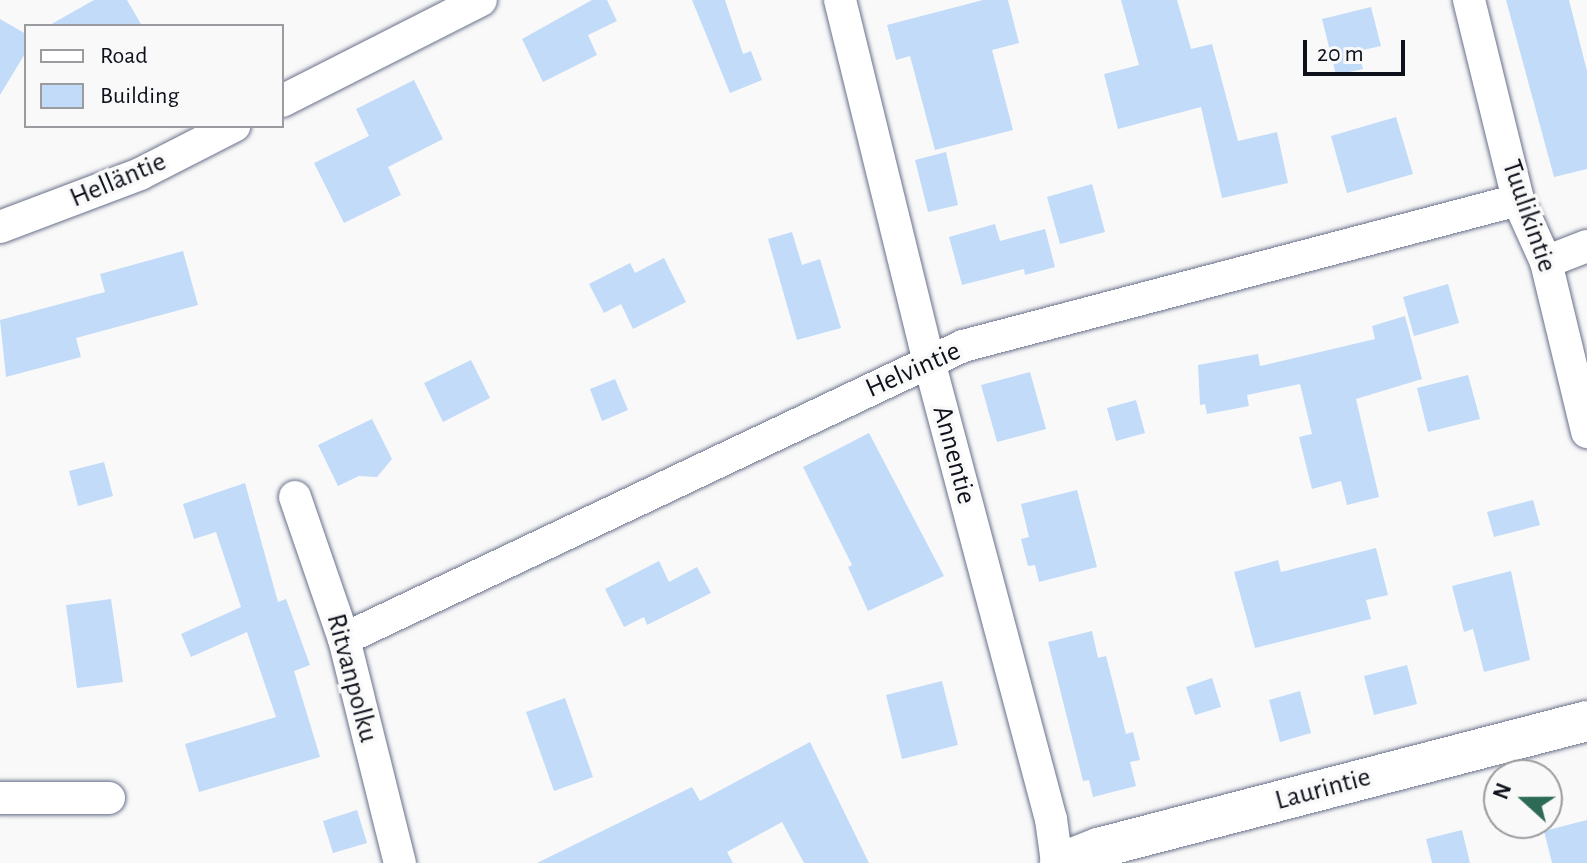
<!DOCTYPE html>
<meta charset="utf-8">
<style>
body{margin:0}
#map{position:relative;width:1587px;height:863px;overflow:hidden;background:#f9f9f9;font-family:"Alegreya Sans",sans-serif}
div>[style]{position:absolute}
.building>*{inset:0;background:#c2dbf9}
.roads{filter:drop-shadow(0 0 2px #69718b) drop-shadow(0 0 2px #69718b)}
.minor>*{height:32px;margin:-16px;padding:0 16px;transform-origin:16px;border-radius:16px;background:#fff}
.tertiary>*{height:40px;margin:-20px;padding:0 20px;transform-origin:20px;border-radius:20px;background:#fff}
span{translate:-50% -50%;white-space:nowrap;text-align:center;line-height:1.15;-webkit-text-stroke:7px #f9f9f9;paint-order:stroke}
.street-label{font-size:28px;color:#0e111b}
.legend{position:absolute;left:24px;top:24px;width:260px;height:104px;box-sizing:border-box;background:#f9f9f9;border:2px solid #9b9ca0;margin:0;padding:10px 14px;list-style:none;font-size:24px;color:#0e111b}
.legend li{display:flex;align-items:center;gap:16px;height:40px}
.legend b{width:40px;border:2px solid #9b9ca0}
.north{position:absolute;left:1483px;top:759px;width:80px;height:80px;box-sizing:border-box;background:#f9f9f9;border:2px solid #9b9ca0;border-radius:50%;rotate:291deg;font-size:22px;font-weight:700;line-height:32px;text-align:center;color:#0e111b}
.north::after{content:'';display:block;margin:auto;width:28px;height:36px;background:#2e6b57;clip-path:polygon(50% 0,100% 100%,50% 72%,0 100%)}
.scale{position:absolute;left:1303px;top:40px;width:102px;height:36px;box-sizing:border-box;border:4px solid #0e111b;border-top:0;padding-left:10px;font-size:24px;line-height:28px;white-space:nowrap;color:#0e111b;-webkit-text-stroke:6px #f9f9f9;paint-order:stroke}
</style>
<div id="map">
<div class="building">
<div style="clip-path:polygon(94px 0,127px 0,142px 26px,48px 26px)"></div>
<div style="clip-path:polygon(592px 0,607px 0,617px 21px,588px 35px,597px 55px,543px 82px,522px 39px)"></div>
<div style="clip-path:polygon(692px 0,725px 0,743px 54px,751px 51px,762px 80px,730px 93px)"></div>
<div style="clip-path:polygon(983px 0,1008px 0,1019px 43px,992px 50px,1013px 130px,935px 150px,910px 56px,896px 60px,887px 25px)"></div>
<div style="clip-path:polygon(1121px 0,1177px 0,1191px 49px,1212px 44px,1238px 141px,1277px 132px,1288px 183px,1222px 198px,1201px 107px,1118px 129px,1104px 74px,1139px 65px)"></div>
<div style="clip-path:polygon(1506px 0,1569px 0,1587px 71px,1587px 169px,1554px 177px)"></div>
<div style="clip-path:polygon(1371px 7px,1381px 46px,1358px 51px,1363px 69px,1336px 75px,1322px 19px)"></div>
<div style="clip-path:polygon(0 19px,26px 34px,26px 52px,0 95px)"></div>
<div style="clip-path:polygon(414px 80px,443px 139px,388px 167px,401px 195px,344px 223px,314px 163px,369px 136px,356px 109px)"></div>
<div style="clip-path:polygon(1396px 117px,1413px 174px,1347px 193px,1331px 136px)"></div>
<div style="clip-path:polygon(946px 152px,958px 205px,928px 212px,915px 160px)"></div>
<div style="clip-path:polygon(1092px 184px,1105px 232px,1060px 244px,1047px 197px)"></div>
<div style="clip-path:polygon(995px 224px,1000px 241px,1045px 229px,1055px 267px,1025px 275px,1024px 269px,962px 285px,949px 237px)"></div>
<div style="clip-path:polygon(792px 232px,802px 265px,820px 259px,841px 328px,797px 340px,768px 239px)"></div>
<div style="clip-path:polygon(183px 251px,198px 305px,76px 338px,81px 357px,6px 377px,0 320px,105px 292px,100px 274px)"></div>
<div style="clip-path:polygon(664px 258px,686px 302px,633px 329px,621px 304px,604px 313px,589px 284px,630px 263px,635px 273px)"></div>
<div style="clip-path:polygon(1448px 284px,1459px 323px,1414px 336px,1403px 297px)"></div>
<div style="clip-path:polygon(1405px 316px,1422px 379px,1356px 399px,1379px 497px,1347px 505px,1341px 481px,1312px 489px,1299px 437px,1312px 434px,1300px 384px,1247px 395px,1249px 406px,1207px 414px,1205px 404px,1200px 405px,1198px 365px,1258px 354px,1260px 366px,1375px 339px,1372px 326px)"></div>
<div style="clip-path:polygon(471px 360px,490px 398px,443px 422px,424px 383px)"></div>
<div style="clip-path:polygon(1030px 372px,1046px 429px,997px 442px,981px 385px)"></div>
<div style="clip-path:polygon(1468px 375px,1480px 419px,1428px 432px,1417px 388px)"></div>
<div style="clip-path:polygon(615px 379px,628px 410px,602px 421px,590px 389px)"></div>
<div style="clip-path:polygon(1136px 400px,1145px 433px,1116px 441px,1107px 408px)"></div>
<div style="clip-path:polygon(372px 419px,392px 459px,377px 477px,359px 476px,338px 486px,318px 445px)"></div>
<div style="clip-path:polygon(869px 433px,944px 576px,868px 611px,848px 567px,852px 565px,803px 467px)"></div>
<div style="clip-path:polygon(104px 462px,113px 496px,78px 506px,69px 471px)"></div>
<div style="clip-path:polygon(245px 483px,278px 602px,286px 599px,310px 665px,294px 671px,320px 757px,199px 792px,185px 744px,276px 717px,247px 632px,191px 657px,181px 634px,241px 607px,216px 532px,194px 539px,183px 504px)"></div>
<div style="clip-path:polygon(1077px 490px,1097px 567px,1039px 582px,1035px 565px,1028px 566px,1021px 539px,1029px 537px,1021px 504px)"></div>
<div style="clip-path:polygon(1533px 500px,1540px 525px,1494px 537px,1487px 512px)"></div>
<div style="clip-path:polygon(1376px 548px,1388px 595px,1366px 600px,1371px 619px,1255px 648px,1234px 572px,1278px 560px,1281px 572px)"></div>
<div style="clip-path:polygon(659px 561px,669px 582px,697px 567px,711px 593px,647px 625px,644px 617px,624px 627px,605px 589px)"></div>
<div style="clip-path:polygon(1511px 571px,1530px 660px,1484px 672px,1473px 629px,1464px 632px,1452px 586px)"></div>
<div style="clip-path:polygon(111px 599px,123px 682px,77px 688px,66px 605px)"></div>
<div style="clip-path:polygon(1092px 631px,1098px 658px,1106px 656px,1126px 734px,1133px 732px,1140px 760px,1130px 762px,1136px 786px,1093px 797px,1089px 780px,1083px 781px,1048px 642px)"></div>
<div style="clip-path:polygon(1407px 665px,1417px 704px,1374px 715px,1364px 676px)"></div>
<div style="clip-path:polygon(1212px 678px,1221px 707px,1195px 715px,1186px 687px)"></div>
<div style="clip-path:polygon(942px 681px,958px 745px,902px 759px,886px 695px)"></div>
<div style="clip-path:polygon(1300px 691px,1311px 733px,1280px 742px,1269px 700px)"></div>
<div style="clip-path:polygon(565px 698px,593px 777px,554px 791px,526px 712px)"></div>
<div style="clip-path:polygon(810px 742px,869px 863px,804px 863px,782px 822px,727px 852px,733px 863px,537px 863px,692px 787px,700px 801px)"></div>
<div style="clip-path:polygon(357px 810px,367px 843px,333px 853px,323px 821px)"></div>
<div style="clip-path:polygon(1587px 820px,1587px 863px,1552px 863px,1544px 831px)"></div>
<div style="clip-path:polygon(1462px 830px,1470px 863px,1432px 863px,1426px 839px)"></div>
</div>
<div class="roads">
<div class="minor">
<div style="left:840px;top:0;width:372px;rotate:76.2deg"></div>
<div style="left:929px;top:361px;width:474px;rotate:75.1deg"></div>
<div style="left:1051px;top:819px;width:44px;rotate:82.2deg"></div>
<div style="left:1469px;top:0;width:206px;rotate:76.2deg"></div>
<div style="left:1518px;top:200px;width:68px;rotate:65.7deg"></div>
<div style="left:1546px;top:262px;width:175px;rotate:76.4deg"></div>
<div style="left:282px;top:101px;width:223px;rotate:-26.9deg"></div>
<div style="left:0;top:227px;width:150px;rotate:-20.7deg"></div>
<div style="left:140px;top:174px;width:106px;rotate:-27.1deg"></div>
<div style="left:1546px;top:262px;width:44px;rotate:-21.3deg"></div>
<div style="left:295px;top:497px;width:150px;rotate:71deg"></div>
<div style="left:344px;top:639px;width:231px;rotate:76deg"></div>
<div style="left:344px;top:639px;width:685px;rotate:-25.33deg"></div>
<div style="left:963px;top:346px;width:574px;rotate:-14.74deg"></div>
<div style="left:0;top:798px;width:109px"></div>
</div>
<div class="tertiary">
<div style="left:1060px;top:863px;width:41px;rotate:-21.5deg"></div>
<div style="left:1098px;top:848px;width:505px;rotate:-14.56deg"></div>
</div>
</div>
<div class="street-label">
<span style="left:118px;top:180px;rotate:-23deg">Helläntie</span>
<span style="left:1529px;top:216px;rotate:71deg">Tuulikintie</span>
<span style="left:913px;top:370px;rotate:-24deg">Helvintie</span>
<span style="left:954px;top:455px;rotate:75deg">Annentie</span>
<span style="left:352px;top:678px;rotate:75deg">Ritvanpolku</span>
<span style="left:1323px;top:789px;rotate:-15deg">Laurintie</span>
</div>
<ul class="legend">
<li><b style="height:10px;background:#fff"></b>Road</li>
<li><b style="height:22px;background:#c2dbf9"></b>Building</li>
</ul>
<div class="north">N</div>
<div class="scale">20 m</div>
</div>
